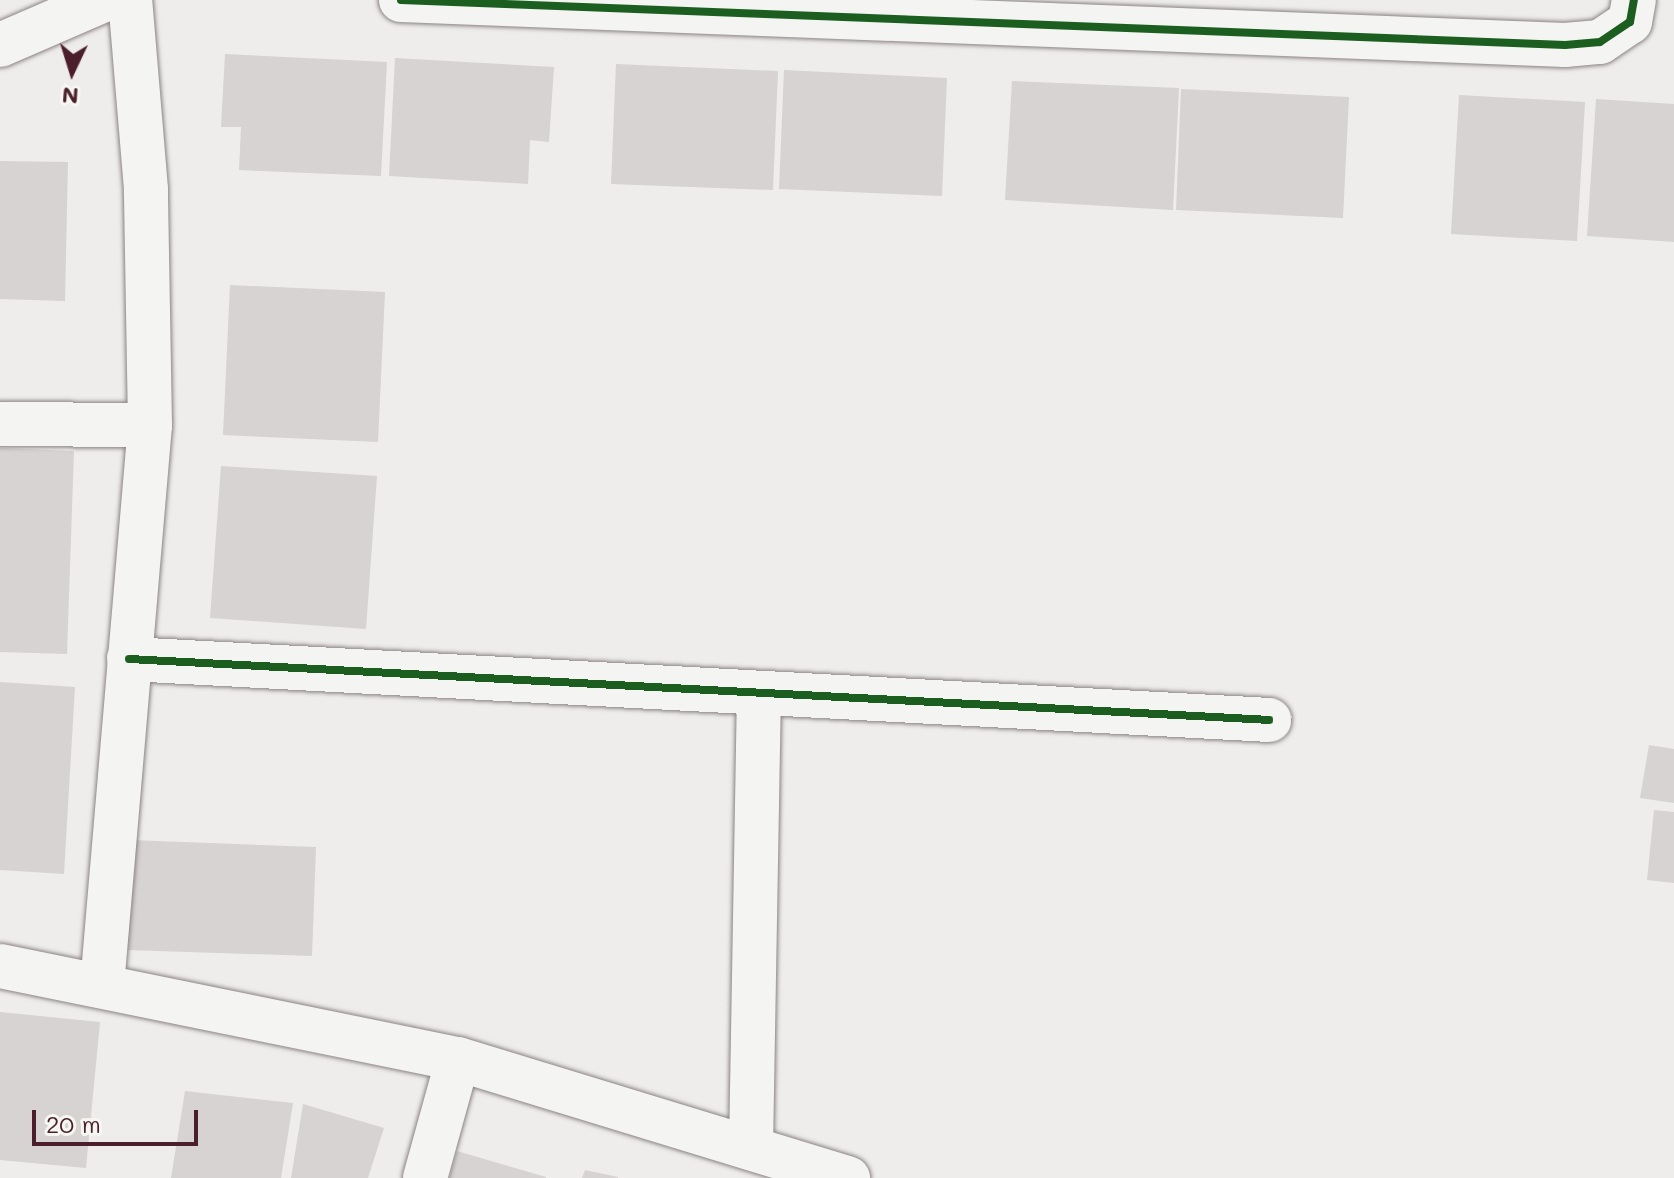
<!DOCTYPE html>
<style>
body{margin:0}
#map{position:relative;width:1674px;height:1178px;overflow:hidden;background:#eeedeb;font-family:Mali,sans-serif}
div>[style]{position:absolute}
.building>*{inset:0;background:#d6d3d2}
.roads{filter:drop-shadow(0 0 2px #8c8385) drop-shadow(0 0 2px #8c8385)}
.minor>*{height:44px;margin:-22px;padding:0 22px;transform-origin:22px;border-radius:22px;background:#f4f4f2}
.cycleway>*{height:8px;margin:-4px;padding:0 4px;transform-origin:4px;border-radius:4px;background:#1b5e20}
span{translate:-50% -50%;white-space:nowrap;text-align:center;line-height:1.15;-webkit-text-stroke:7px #f6f6f2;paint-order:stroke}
.north{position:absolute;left:32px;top:32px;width:80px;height:80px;-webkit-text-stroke:6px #f6f6f2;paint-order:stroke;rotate:184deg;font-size:22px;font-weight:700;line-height:32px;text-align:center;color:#4a1f2b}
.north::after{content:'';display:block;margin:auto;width:28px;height:36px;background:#4a1f2b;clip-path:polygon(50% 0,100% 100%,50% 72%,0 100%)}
.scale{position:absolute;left:32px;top:1110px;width:166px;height:36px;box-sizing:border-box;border:4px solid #4a1f2b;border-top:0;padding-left:10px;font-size:24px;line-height:28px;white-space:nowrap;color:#4a1f2b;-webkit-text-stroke:6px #f6f6f2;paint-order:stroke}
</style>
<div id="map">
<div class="building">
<div style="clip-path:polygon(225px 54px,387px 62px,381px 176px,239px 170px,241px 127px,221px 127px)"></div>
<div style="clip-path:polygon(395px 58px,554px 67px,549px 142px,530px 140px,528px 184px,389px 176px)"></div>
<div style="clip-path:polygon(616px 64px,778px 71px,773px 190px,611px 184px)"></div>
<div style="clip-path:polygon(784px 70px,947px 78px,942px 196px,779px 189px)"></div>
<div style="clip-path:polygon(1012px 81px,1179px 88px,1173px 210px,1005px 200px)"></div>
<div style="clip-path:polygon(1181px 89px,1349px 97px,1343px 218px,1176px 210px)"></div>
<div style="clip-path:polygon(1459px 95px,1585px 102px,1577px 241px,1451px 234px)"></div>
<div style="clip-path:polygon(1596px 99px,1674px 104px,1674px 242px,1587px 236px)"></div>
<div style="clip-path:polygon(0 161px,68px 162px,65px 301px,0 299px)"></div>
<div style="clip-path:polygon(230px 285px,385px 292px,378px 442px,223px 435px)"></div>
<div style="clip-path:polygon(0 448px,74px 451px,67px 654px,0 652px)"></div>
<div style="clip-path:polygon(221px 466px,377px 476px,366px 629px,210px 618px)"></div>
<div style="clip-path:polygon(0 682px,75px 687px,64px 874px,0 870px)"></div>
<div style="clip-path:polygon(1649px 745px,1674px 749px,1674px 803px,1640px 798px)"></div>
<div style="clip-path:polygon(1654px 810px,1674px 812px,1674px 883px,1647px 880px)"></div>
<div style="clip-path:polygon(130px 840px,316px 847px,312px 956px,127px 950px)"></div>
<div style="clip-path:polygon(0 1012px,100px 1022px,86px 1168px,0 1160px)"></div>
<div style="clip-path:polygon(185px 1091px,293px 1103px,281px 1178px,171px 1178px)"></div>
<div style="clip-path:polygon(303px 1104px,384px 1128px,368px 1178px,291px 1178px)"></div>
<div style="clip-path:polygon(457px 1151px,546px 1177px,546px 1178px,449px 1178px)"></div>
<div style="clip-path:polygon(585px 1170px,618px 1177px,618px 1178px,582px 1178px)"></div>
</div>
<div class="roads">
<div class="minor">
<div style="left:401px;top:0;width:1165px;rotate:2.21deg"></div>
<div style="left:1565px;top:45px;width:35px;rotate:-5deg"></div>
<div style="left:1600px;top:42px;width:36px;rotate:-34deg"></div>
<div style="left:1630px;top:22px;width:22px;rotate:-80deg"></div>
<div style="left:0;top:45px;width:113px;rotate:-23.4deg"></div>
<div style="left:0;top:424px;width:150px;rotate:0.4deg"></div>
<div style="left:129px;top:659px;width:1142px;rotate:3.06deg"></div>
<div style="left:0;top:966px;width:467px;rotate:11.5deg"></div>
<div style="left:458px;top:1059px;width:408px;rotate:17deg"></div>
<div style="left:102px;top:986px;width:563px;rotate:-85.11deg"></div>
<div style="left:150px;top:425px;width:236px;rotate:-91deg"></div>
<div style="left:146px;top:189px;width:190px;rotate:-94.8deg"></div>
<div style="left:751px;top:1148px;width:455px;rotate:-89deg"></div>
<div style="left:425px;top:1178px;width:123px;rotate:-74.5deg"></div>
</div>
</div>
<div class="cycleway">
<div style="left:401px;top:0;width:1165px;rotate:2.21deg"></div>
<div style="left:1565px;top:45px;width:35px;rotate:-5deg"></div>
<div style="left:1600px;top:42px;width:36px;rotate:-34deg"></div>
<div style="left:1630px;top:22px;width:22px;rotate:-80deg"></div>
<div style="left:129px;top:659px;width:1142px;rotate:3.06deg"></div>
</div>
<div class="north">N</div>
<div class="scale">20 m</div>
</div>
